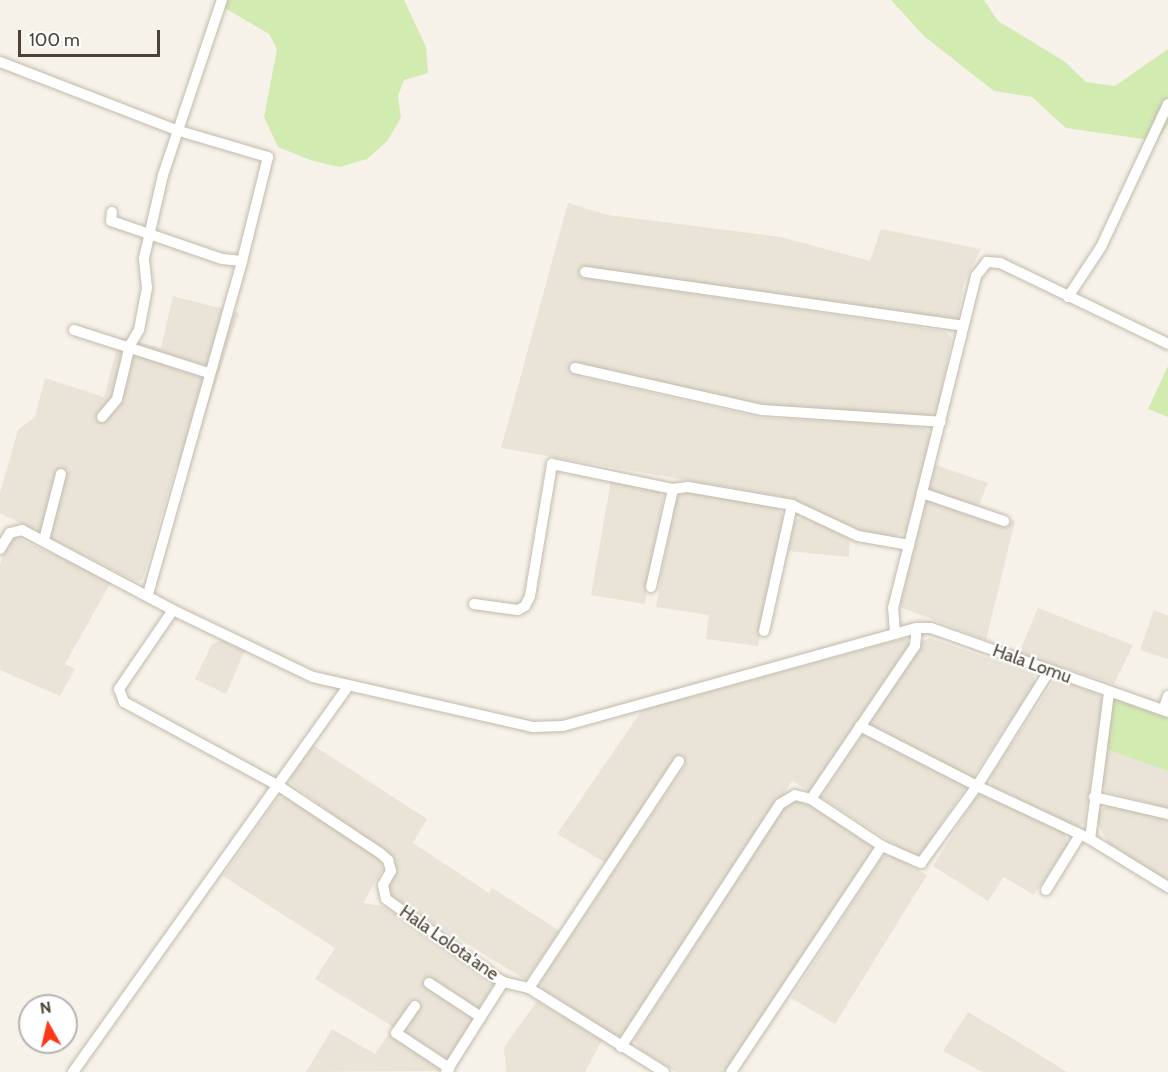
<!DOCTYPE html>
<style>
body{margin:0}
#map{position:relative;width:1168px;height:1072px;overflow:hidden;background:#f6f2ea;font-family:Cabin,sans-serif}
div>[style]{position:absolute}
.residential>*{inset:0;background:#eae4d8}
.green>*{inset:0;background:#d2ebb1}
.roads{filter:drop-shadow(0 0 2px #c2baac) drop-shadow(0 0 2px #c2baac)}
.minor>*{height:10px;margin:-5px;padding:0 5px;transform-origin:5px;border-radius:5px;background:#fff}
span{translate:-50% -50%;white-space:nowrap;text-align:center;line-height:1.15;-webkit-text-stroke:4.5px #fff;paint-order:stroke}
.street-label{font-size:18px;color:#4a4337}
.north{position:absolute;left:18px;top:994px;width:60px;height:60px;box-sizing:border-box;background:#fff;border:2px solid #b7b4af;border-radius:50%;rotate:352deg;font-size:16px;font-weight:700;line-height:24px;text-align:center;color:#4a4337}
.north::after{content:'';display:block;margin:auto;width:21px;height:27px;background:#ff3718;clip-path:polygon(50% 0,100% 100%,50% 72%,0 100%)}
.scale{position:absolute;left:18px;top:30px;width:142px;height:27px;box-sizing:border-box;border:3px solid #4a4337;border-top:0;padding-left:8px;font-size:18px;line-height:21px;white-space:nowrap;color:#4a4337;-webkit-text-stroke:4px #fff;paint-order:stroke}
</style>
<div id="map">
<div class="residential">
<div style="clip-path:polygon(568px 203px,608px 215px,781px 237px,870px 261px,881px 229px,981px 249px,964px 283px,958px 317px,951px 322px,591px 270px,586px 278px,944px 331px,952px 338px,938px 408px,928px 417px,771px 406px,583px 368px,581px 377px,762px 418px,887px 423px,925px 428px,933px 437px,906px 531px,893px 538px,854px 530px,782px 497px,501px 448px)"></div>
<div style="clip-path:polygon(173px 296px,239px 313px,187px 469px,176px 466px,143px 579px,138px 582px,0 513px,0 493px,18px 430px,35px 417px,45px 378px,104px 397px,120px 337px,161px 348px)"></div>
<div style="clip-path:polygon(935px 465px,988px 483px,978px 507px,1015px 521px,986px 640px,900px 607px)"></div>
<div style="clip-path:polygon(611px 480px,656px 486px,663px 498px,645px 604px,591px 595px)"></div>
<div style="clip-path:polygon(686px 492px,778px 507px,784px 518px,758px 646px,706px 639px,709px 615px,656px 607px,675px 499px)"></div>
<div style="clip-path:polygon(803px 516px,850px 539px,849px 557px,788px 551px,794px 522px)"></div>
<div style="clip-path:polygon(15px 537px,108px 579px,110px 584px,65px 664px,75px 669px,60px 696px,0 670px,0 564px,7px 543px)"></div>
<div style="clip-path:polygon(1038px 608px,1133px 645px,1114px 684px,1019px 653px)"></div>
<div style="clip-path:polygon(1154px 610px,1168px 616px,1168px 659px,1140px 650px)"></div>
<div style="clip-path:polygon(905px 638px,910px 645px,810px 791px,792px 781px,625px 1035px,617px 1037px,543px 990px,540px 982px,686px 764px,675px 757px,606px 863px,557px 834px,642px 710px)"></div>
<div style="clip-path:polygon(930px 638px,1034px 674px,1035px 684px,920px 856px,914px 857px,821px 797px,923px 641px)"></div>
<div style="clip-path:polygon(223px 640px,245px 650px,226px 694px,195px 679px,212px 644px)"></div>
<div style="clip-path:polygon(1059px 679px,1098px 694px,1104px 701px,1084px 823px,1077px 828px,992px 786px,990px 777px,1053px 682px)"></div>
<div style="clip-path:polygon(313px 745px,427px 819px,413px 843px,489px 893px,492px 888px,560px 931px,526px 980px,386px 894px,396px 862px,291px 783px,290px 778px)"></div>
<div style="clip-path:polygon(1103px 748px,1168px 770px,1168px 808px,1107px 792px,1100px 784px)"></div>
<div style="clip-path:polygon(985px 795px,1064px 832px,1068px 844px,1034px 895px,1004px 877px,988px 901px,933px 866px,976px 797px)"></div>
<div style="clip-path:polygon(287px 797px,379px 858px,382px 870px,363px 903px,382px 906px,494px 971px,495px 983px,451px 1057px,444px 1058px,315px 979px,335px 948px,223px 876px,278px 798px)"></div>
<div style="clip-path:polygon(797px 799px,871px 842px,872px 850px,726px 1072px,676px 1072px,639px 1049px,634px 1040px,784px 807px)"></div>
<div style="clip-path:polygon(1112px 805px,1168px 820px,1168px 881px,1108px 843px,1096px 821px,1098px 810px)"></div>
<div style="clip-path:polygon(891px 855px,927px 875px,835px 1024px,791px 998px,882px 857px)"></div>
<div style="clip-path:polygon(537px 1001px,602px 1040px,585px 1072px,506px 1072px,504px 1047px)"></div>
<div style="clip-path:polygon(968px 1012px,1007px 1035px,1067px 1072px,982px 1072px,943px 1051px)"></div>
<div style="clip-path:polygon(332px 1029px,375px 1054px,389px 1034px,438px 1065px,441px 1071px,306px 1072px)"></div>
</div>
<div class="green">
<div style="clip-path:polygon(225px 0,404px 0,426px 47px,428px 73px,404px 80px,398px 96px,401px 118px,387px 141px,367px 159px,340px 167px,313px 161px,278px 147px,264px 117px,277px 49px,269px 34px,223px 7px)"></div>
<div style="clip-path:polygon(891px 0,984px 0,998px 21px,1064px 61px,1086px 82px,1115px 86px,1168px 49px,1168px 124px,1157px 141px,1066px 128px,1032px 97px,994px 91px,925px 37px)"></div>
<div style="clip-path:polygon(1168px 366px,1168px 417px,1148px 409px)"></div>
<div style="clip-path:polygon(1111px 697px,1168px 714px,1168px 771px,1103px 748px)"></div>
</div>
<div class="roads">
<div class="minor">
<div style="left:0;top:62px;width:189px;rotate:21.1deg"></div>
<div style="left:176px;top:130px;width:96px;rotate:16.4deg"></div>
<div style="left:268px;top:157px;width:107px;rotate:104deg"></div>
<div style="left:242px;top:261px;width:20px;rotate:-174deg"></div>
<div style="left:222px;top:259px;width:117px;rotate:-161.1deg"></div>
<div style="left:111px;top:221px;width:9px;rotate:-84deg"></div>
<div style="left:585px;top:272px;width:382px;rotate:8.1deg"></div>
<div style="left:1068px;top:297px;width:60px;rotate:-56.6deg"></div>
<div style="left:1101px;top:247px;width:158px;rotate:-64.9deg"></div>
<div style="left:74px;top:330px;width:142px;rotate:17.7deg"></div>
<div style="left:575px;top:368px;width:192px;rotate:12.7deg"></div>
<div style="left:762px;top:410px;width:179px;rotate:3.8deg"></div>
<div style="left:102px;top:417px;width:23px;rotate:-50deg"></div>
<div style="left:117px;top:399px;width:56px;rotate:-76.5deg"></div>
<div style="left:130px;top:345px;width:17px;rotate:-59deg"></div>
<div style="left:139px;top:330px;width:43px;rotate:-79.2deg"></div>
<div style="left:147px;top:288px;width:30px;rotate:-96deg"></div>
<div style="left:144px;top:258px;width:85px;rotate:-77.1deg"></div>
<div style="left:163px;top:175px;width:185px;rotate:-71.4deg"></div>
<div style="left:922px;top:493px;width:87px;rotate:18.9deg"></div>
<div style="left:44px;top:540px;width:68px;rotate:-75.6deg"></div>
<div style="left:0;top:549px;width:19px;rotate:-58deg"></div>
<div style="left:10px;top:533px;width:12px;rotate:-14deg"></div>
<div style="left:22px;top:530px;width:171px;rotate:27.9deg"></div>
<div style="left:173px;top:610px;width:155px;rotate:25.6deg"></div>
<div style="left:313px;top:677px;width:226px;rotate:12.8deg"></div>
<div style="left:533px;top:727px;width:30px;rotate:-2deg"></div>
<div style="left:563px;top:726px;width:367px;rotate:-15.5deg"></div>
<div style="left:917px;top:628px;width:14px"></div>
<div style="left:931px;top:628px;width:251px;rotate:19.5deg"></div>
<div style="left:651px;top:587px;width:100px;rotate:-77.3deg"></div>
<div style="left:673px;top:489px;width:15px;rotate:-8deg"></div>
<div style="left:688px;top:487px;width:106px;rotate:9.8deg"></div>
<div style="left:792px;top:505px;width:73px;rotate:25.2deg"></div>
<div style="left:858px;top:536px;width:52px;rotate:10deg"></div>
<div style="left:148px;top:594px;width:346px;rotate:-74.2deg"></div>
<div style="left:474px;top:604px;width:44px;rotate:7.8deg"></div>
<div style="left:518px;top:610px;width:8px;rotate:-30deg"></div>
<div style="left:525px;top:606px;width:11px;rotate:-63deg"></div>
<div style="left:530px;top:596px;width:134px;rotate:-80.5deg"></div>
<div style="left:552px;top:464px;width:124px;rotate:11.7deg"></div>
<div style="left:173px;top:610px;width:96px;rotate:124.4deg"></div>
<div style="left:119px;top:689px;width:14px;rotate:69deg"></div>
<div style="left:124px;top:702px;width:176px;rotate:28.5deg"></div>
<div style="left:279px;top:786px;width:121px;rotate:33.6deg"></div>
<div style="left:380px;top:853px;width:11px;rotate:41deg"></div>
<div style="left:388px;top:860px;width:11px;rotate:75deg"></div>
<div style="left:391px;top:871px;width:16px;rotate:120deg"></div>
<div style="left:383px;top:885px;width:14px;rotate:78deg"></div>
<div style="left:386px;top:899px;width:143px;rotate:35.4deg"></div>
<div style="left:503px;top:982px;width:27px;rotate:13deg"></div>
<div style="left:529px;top:988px;width:159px;rotate:31.9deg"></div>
<div style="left:764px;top:631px;width:129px;rotate:-77.5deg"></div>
<div style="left:895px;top:634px;width:26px;rotate:-94deg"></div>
<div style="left:893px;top:608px;width:119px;rotate:-75.8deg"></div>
<div style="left:922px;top:493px;width:224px;rotate:-76deg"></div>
<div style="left:976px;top:276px;width:18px;rotate:-52deg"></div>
<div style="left:987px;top:262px;width:13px;rotate:4deg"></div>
<div style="left:1000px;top:263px;width:187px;rotate:25.7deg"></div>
<div style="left:1163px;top:710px;width:15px;rotate:-70deg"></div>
<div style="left:860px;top:726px;width:131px;rotate:27.1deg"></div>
<div style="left:977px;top:786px;width:136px;rotate:-57.9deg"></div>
<div style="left:1094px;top:797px;width:76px;rotate:12.9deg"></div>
<div style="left:811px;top:799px;width:85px;rotate:33.5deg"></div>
<div style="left:882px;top:846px;width:43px;rotate:23.6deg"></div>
<div style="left:921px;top:863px;width:95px;rotate:-54deg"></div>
<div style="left:977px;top:786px;width:125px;rotate:25.1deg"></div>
<div style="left:1090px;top:839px;width:92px;rotate:31.6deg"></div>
<div style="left:1090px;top:839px;width:148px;rotate:-82.6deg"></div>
<div style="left:1046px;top:890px;width:65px;rotate:-58.3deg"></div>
<div style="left:429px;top:983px;width:62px;rotate:33.2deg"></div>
<div style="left:529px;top:988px;width:272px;rotate:-56.5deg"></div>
<div style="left:415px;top:1006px;width:33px;rotate:125deg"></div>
<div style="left:396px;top:1033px;width:64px;rotate:33.4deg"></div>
<div style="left:621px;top:1047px;width:290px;rotate:-56.8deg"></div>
<div style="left:780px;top:804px;width:17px;rotate:-31deg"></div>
<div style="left:795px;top:795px;width:16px;rotate:14deg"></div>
<div style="left:811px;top:799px;width:185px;rotate:-55.8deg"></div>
<div style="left:915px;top:646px;width:18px;rotate:-84deg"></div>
<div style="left:73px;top:1072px;width:473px;rotate:-54.5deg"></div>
<div style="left:446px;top:1072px;width:107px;rotate:-57.7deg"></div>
<div style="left:731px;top:1072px;width:272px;rotate:-56.3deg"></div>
</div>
</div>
<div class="street-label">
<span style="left:1032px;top:664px;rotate:20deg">Hala Lomu</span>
<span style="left:449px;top:943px;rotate:35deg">Hala Lolota'ane</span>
</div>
<div class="north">N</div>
<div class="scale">100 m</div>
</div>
